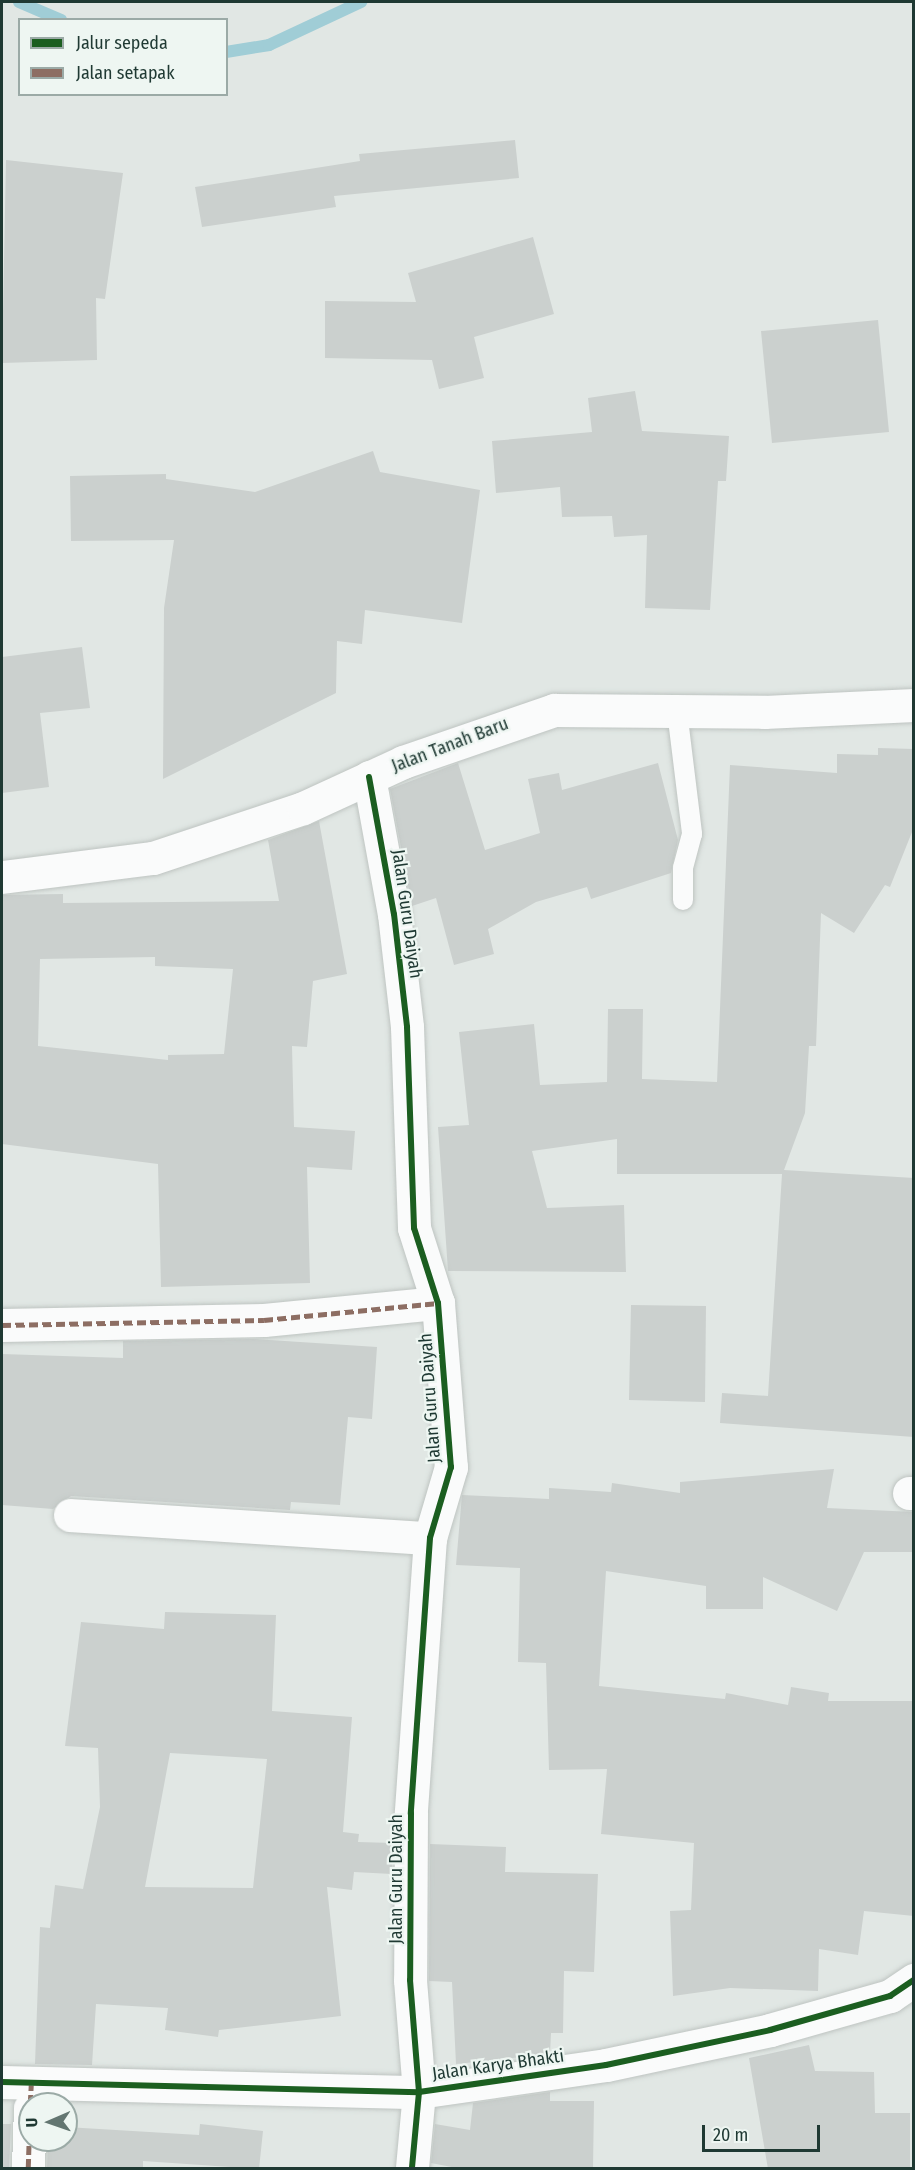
<!DOCTYPE html>
<style>
body{margin:0}
#map{position:relative;width:915px;height:2170px;overflow:hidden;background:#e1e7e4;font-family:"Fira Sans Condensed",sans-serif}
div>[style]{position:absolute}
.stream>*{height:12px;margin:-6px;padding:0 6px;transform-origin:6px;border-radius:6px;background:#a0cdd6}
.building>*{inset:0;background:#cbd0ce}
.roads{filter:drop-shadow(0 0 2px #bec4c1) drop-shadow(0 0 2px #bec4c1)}
.service>*{height:20px;margin:-10px;padding:0 10px;transform-origin:10px;border-radius:10px;background:#fafbfb}
.minor>*{height:33px;margin:-16.5px;padding:0 16.5px;transform-origin:16.5px;border-radius:16.5px;background:#fafbfb}
.secondary>*{height:33px;margin:-16.5px;padding:0 16.5px;transform-origin:16.5px;border-radius:16.5px;background:#fafbfb}
.quiet>*{height:4.5px;margin-top:-2.25px;transform-origin:0;background:repeating-linear-gradient(90deg,#8d6e63 0 9px,transparent 0 13.5px)}
.cycleway>*{height:6px;margin:-3px;padding:0 3px;transform-origin:3px;border-radius:3px;background:#1b5e20}
span{translate:-50% -50%;white-space:nowrap;text-align:center;line-height:1.15;-webkit-text-stroke:4.5px #eef6f2;paint-order:stroke}
.street-label{font-size:18px;color:#1f3933}
.frame{position:absolute;inset:0;border:3px solid #1f3933;pointer-events:none}
.legend{position:absolute;left:18px;top:18px;width:210px;height:78px;box-sizing:border-box;background:#eef6f2;border:2px solid #9baaa6;margin:0;padding:8px 10px;list-style:none;font-size:18px;color:#1f3933}
.legend li{display:flex;align-items:center;gap:12px;height:30px}
.legend b{width:30px;border:2px solid #9baaa6}
.north{position:absolute;left:18px;top:2092px;width:60px;height:60px;box-sizing:border-box;background:#eef6f2;border:2px solid #9baaa6;border-radius:50%;rotate:268deg;font-size:16px;font-weight:700;line-height:24px;text-align:center;color:#1f3933}
.north::after{content:'';display:block;margin:auto;width:21px;height:27px;background:#637671;clip-path:polygon(50% 0,100% 100%,50% 72%,0 100%)}
.scale{position:absolute;left:702px;top:2125px;width:118px;height:27px;box-sizing:border-box;border:3px solid #1f3933;border-top:0;padding-left:8px;font-size:18px;line-height:21px;white-space:nowrap;color:#1f3933;-webkit-text-stroke:4px #eef6f2;paint-order:stroke}
</style>
<div id="map">
<div class="stream">
<div style="left:19px;top:2px;width:46px;rotate:23.2deg"></div>
<div style="left:226px;top:52px;width:44px;rotate:-9.2deg"></div>
<div style="left:269px;top:45px;width:102px;rotate:-25.1deg"></div>
</div>
<div class="building">
<div style="clip-path:polygon(515px 140px,519px 178px,334px 196px,336px 207px,202px 227px,195px 187px,360px 161px,359px 154px)"></div>
<div style="clip-path:polygon(6px 160px,123px 173px,105px 299px,96px 298px,97px 360px,2px 363px)"></div>
<div style="clip-path:polygon(533px 237px,554px 314px,474px 337px,484px 378px,439px 389px,432px 360px,325px 358px,325px 301px,416px 302px,408px 273px)"></div>
<div style="clip-path:polygon(878px 320px,889px 432px,772px 443px,761px 331px)"></div>
<div style="clip-path:polygon(635px 391px,642px 431px,729px 436px,726px 481px,718px 481px,710px 610px,645px 608px,647px 535px,614px 537px,612px 516px,562px 517px,560px 487px,496px 493px,492px 441px,592px 432px,588px 398px)"></div>
<div style="clip-path:polygon(373px 451px,380px 472px,480px 490px,462px 623px,365px 610px,362px 644px,337px 641px,336px 693px,163px 779px,164px 608px,174px 540px,71px 541px,70px 476px,166px 474px,166px 479px,255px 492px)"></div>
<div style="clip-path:polygon(82px 647px,90px 708px,40px 713px,49px 787px,2px 793px,2px 657px)"></div>
<div style="clip-path:polygon(878px 748px,914px 749px,914px 827px,890px 887px,885px 885px,854px 933px,821px 913px,816px 1046px,809px 1046px,805px 1113px,784px 1170px,914px 1178px,914px 1437px,720px 1423px,722px 1393px,768px 1396px,782px 1174px,617px 1174px,617px 1139px,532px 1151px,547px 1208px,624px 1205px,626px 1272px,448px 1271px,438px 1127px,469px 1125px,459px 1032px,534px 1024px,540px 1085px,607px 1082px,608px 1009px,643px 1009px,642px 1079px,717px 1082px,730px 765px,837px 773px,837px 754px,878px 755px)"></div>
<div style="clip-path:polygon(458px 763px,485px 850px,540px 833px,528px 779px,559px 773px,562px 790px,658px 763px,678px 840px,671px 873px,591px 899px,587px 887px,536px 902px,488px 929px,494px 954px,454px 965px,436px 898px,412px 906px,390px 789px)"></div>
<div style="clip-path:polygon(evenodd,319px 821px,347px 974px,313px 981px,307px 1047px,292px 1046px,294px 1127px,355px 1131px,352px 1170px,307px 1167px,310px 1283px,161px 1287px,158px 1164px,2px 1144px,2px 895px,63px 894px,63px 903px,279px 901px,268px 840px,319px 821px,155px 957px,155px 966px,233px 969px,224px 1054px,168px 1055px,168px 1060px,38px 1046px,40px 959px,155px 957px)"></div>
<div style="clip-path:polygon(631px 1305px,706px 1306px,705px 1402px,629px 1400px)"></div>
<div style="clip-path:polygon(253px 1339px,377px 1347px,372px 1419px,348px 1417px,340px 1505px,291px 1502px,290px 1510px,71px 1496px,53px 1509px,2px 1505px,2px 1354px,123px 1358px,123px 1341px)"></div>
<div style="clip-path:polygon(834px 1469px,827px 1508px,914px 1512px,914px 1552px,864px 1552px,837px 1611px,763px 1577px,763px 1609px,706px 1609px,706px 1586px,606px 1571px,599px 1686px,725px 1699px,726px 1693px,788px 1705px,791px 1687px,829px 1693px,828px 1701px,914px 1701px,914px 1916px,864px 1911px,858px 1955px,819px 1949px,818px 1991px,730px 1988px,673px 1996px,670px 1911px,691px 1910px,694px 1843px,601px 1834px,607px 1769px,549px 1770px,546px 1663px,518px 1662px,520px 1568px,456px 1565px,462px 1495px,549px 1499px,549px 1488px,611px 1492px,612px 1483px,680px 1493px,680px 1482px)"></div>
<div style="clip-path:polygon(evenodd,165px 1612px,276px 1615px,272px 1711px,352px 1717px,343px 1832px,359px 1834px,358px 1842px,392px 1843px,392px 1874px,354px 1872px,352px 1890px,327px 1887px,341px 2016px,219px 2030px,218px 2037px,165px 2030px,168px 2008px,96px 2004px,92px 2065px,35px 2064px,40px 1927px,50px 1928px,55px 1885px,83px 1889px,100px 1807px,98px 1748px,65px 1746px,81px 1622px,164px 1629px,165px 1612px,170px 1753px,267px 1759px,253px 1888px,145px 1887px,170px 1753px)"></div>
<div style="clip-path:polygon(430px 1844px,506px 1847px,505px 1872px,598px 1874px,594px 1972px,564px 1971px,563px 2033px,551px 2033px,550px 2054px,456px 2064px,452px 1982px,429px 1981px)"></div>
<div style="clip-path:polygon(809px 2045px,815px 2071px,874px 2072px,875px 2113px,910px 2113px,910px 2169px,768px 2169px,749px 2058px)"></div>
<div style="clip-path:polygon(550px 2092px,550px 2101px,594px 2101px,593px 2169px,462px 2169px,431px 2163px,435px 2124px,470px 2130px,473px 2103px)"></div>
<div style="clip-path:polygon(2px 2124px,11px 2124px,9px 2169px,2px 2169px)"></div>
<div style="clip-path:polygon(200px 2124px,263px 2131px,259px 2169px,143px 2161px,143px 2169px,47px 2169px,48px 2140px,66px 2140px,66px 2127px,199px 2135px)"></div>
</div>
<div class="roads">
<div class="service">
<div style="left:677px;top:711px;width:124px;rotate:83deg"></div>
<div style="left:692px;top:834px;width:35px;rotate:105deg"></div>
<div style="left:683px;top:868px;width:32px;rotate:90deg"></div>
</div>
<div class="minor">
<div style="left:369px;top:777px;width:139px;rotate:79.7deg"></div>
<div style="left:394px;top:914px;width:114px;rotate:83.4deg"></div>
<div style="left:407px;top:1027px;width:201px;rotate:88deg"></div>
<div style="left:414px;top:1228px;width:79px;rotate:72.3deg"></div>
<div style="left:438px;top:1303px;width:165px;rotate:85.5deg"></div>
<div style="left:451px;top:1467px;width:74px;rotate:106.5deg"></div>
<div style="left:430px;top:1538px;width:276px;rotate:94deg"></div>
<div style="left:411px;top:1813px;width:167px;rotate:90.3deg"></div>
<div style="left:410px;top:1980px;width:112px;rotate:85.4deg"></div>
<div style="left:419px;top:2092px;width:76px;rotate:95.3deg"></div>
<div style="left:2px;top:1325px;width:262px;rotate:-1.1deg"></div>
<div style="left:264px;top:1320px;width:175px;rotate:-5.6deg"></div>
<div style="left:909px;top:1493px;width:5px"></div>
<div style="left:70px;top:1515px;width:361px;rotate:3.7deg"></div>
<div style="left:2px;top:2082px;width:417px;rotate:1.4deg"></div>
<div style="left:419px;top:2092px;width:189px;rotate:-8.2deg"></div>
<div style="left:606px;top:2065px;width:168px;rotate:-12deg"></div>
<div style="left:770px;top:2030px;width:125px;rotate:-15.8deg"></div>
<div style="left:890px;top:1996px;width:29px;rotate:-34deg"></div>
<div style="left:28px;top:2168px;width:60px;rotate:-88.1deg"></div>
</div>
<div class="secondary">
<div style="left:2px;top:877px;width:152px;rotate:-7.2deg"></div>
<div style="left:153px;top:858px;width:158px;rotate:-18.4deg"></div>
<div style="left:303px;top:808px;width:110px;rotate:-24.7deg"></div>
<div style="left:403px;top:762px;width:160px;rotate:-19deg"></div>
<div style="left:554px;top:710px;width:210px;rotate:0.5deg"></div>
<div style="left:764px;top:712px;width:150px;rotate:-2.7deg"></div>
</div>
</div>
<div class="quiet">
<div style="left:2px;top:1325px;width:262px;rotate:-1.1deg"></div>
<div style="left:264px;top:1320px;width:175px;rotate:-5.6deg"></div>
<div style="left:30px;top:2104px;width:19px;rotate:-87deg"></div>
<div style="left:28px;top:2168px;width:60px;rotate:-88.1deg"></div>
</div>
<div class="cycleway">
<div style="left:369px;top:777px;width:139px;rotate:79.7deg"></div>
<div style="left:394px;top:914px;width:114px;rotate:83.4deg"></div>
<div style="left:407px;top:1027px;width:201px;rotate:88deg"></div>
<div style="left:414px;top:1228px;width:79px;rotate:72.3deg"></div>
<div style="left:438px;top:1303px;width:165px;rotate:85.5deg"></div>
<div style="left:451px;top:1467px;width:74px;rotate:106.5deg"></div>
<div style="left:430px;top:1538px;width:276px;rotate:94deg"></div>
<div style="left:411px;top:1813px;width:167px;rotate:90.3deg"></div>
<div style="left:410px;top:1980px;width:112px;rotate:85.4deg"></div>
<div style="left:419px;top:2092px;width:76px;rotate:95.3deg"></div>
<div style="left:2px;top:2082px;width:417px;rotate:1.4deg"></div>
<div style="left:419px;top:2092px;width:189px;rotate:-8.2deg"></div>
<div style="left:606px;top:2065px;width:168px;rotate:-12deg"></div>
<div style="left:770px;top:2030px;width:125px;rotate:-15.8deg"></div>
<div style="left:890px;top:1996px;width:29px;rotate:-34deg"></div>
</div>
<div class="street-label">
<span style="left:450px;top:745px;rotate:-21deg">Jalan Tanah Baru</span>
<span style="left:407px;top:914px;rotate:82deg">Jalan Guru Daiyah</span>
<span style="left:430px;top:1398px;rotate:-94deg">Jalan Guru Daiyah</span>
<span style="left:396px;top:1879px;rotate:-90deg">Jalan Guru Daiyah</span>
<span style="left:498px;top:2065px;rotate:-8deg">Jalan Karya Bhakti</span>
</div>
<div class="frame"></div>
<ul class="legend">
<li><b style="height:8px;background:#1b5e20"></b>Jalur sepeda</li>
<li><b style="height:8px;background:#8d6e63"></b>Jalan setapak</li>
</ul>
<div class="north">U</div>
<div class="scale">20 m</div>
</div>
